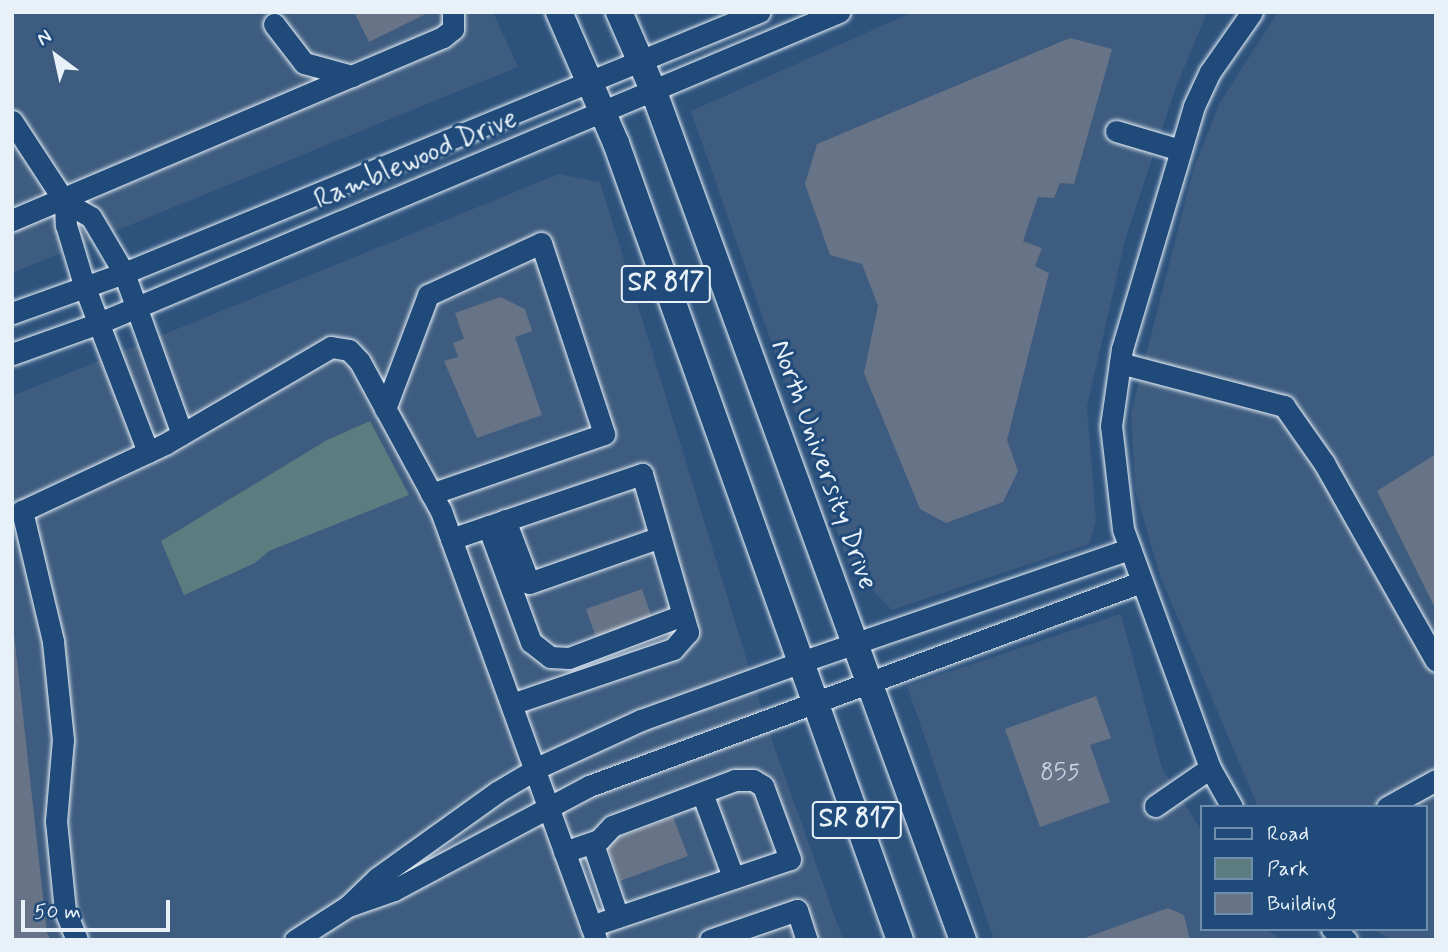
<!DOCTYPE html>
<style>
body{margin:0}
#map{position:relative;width:1448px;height:952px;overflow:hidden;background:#2d527c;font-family:Mynerve,sans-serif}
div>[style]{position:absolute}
.built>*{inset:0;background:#3e5c7f}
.green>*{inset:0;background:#5c7c80}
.building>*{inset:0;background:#677386}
.roads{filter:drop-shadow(0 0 2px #e8f1f8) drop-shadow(0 0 2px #e8f1f8)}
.minor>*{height:21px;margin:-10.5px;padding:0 10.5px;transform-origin:10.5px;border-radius:10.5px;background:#1f4a7a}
.major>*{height:26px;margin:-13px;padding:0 13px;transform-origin:13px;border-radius:13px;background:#1f4a7a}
span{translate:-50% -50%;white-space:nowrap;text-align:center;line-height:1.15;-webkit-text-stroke:6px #1f4a7a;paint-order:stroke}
.number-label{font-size:24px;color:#c8d2dc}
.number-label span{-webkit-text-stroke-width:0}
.shield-label span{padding:2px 5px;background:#1f4a7a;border:2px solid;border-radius:5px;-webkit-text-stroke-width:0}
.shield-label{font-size:26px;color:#e8f1f8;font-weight:700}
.street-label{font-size:28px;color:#e8f1f8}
.frame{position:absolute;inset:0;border:14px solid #e8f1f8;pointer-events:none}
.legend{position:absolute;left:1200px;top:805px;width:228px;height:126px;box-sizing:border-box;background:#1f4a7a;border:2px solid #6f8dac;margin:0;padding:9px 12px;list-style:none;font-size:21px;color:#e8f1f8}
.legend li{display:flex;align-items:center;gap:14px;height:35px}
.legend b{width:35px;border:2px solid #6f8dac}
.north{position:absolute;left:21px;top:21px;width:70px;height:70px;-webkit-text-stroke:5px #1f4a7a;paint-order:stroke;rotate:327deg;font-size:19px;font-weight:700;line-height:28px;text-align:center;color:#e8f1f8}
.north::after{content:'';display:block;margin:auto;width:24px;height:32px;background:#e8f1f8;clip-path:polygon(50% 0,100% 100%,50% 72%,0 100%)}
.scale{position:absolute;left:21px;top:900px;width:149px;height:32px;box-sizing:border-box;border:4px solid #e8f1f8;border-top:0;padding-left:9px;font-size:21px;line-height:24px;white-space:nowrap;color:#e8f1f8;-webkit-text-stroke:5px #1f4a7a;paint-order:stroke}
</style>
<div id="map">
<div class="built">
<div style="clip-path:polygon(12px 12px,493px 12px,518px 67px,12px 273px)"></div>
<div style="clip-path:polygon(913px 12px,1207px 12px,1175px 90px,1125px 240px,1087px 407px,1096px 521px,1089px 544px,892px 610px,849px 566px,691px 111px)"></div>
<div style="clip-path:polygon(1278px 12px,1436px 12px,1436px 940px,1391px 940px,1373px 929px,1425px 929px,1425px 807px,1258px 807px,1160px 576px,1135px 489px,1131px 413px,1193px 171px,1219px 104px)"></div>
<div style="clip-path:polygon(559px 174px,600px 182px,768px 729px,843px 940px,12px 940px,12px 396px)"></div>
<div style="clip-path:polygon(1121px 614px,1162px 768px,1201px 830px,1201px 929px,1266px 929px,1282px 940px,994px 940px,907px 686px)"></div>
</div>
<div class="green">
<div style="clip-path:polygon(370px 421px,409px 495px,269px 551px,255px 563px,184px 595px,161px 541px,327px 440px)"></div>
</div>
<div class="building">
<div style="clip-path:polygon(354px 12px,430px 12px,369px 42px)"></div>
<div style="clip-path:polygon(1070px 38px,1112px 49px,1074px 184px,1060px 183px,1054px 198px,1038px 197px,1023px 241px,1042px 248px,1035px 266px,1049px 273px,1007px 440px,1018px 471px,1003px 502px,946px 523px,920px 509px,864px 373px,878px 306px,862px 264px,830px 255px,805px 184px,817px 144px)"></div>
<div style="clip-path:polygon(500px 297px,525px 309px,532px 331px,515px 337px,542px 415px,477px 438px,444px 361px,458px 357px,453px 343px,464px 339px,455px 313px)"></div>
<div style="clip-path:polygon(1436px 454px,1436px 610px,1377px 491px)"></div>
<div style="clip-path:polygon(642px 589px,654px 623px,598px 643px,586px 609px)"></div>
<div style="clip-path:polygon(12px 615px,47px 933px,51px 940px,12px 940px)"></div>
<div style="clip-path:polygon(1096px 696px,1111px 738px,1090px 745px,1110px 802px,1040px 827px,1005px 729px)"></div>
<div style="clip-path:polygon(673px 817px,688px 856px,620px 881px,606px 842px)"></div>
<div style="clip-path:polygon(1168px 908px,1184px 915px,1190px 940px,1079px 940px)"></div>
</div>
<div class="roads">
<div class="minor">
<div style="left:274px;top:24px;width:49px;rotate:52.4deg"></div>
<div style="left:304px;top:63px;width:50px;rotate:15.2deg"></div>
<div style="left:12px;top:121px;width:97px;rotate:56.8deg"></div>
<div style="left:65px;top:202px;width:30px;rotate:30deg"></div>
<div style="left:91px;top:217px;width:65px;rotate:59.5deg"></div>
<div style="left:124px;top:273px;width:171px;rotate:70.2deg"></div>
<div style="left:1116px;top:131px;width:67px;rotate:16.5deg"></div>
<div style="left:65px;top:202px;width:23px;rotate:88deg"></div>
<div style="left:66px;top:225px;width:66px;rotate:73.2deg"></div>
<div style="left:85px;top:288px;width:176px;rotate:69deg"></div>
<div style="left:12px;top:220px;width:468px;rotate:-23deg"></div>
<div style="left:443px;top:37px;width:13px;rotate:-39deg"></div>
<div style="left:453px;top:29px;width:17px;rotate:-90deg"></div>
<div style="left:12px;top:313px;width:119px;rotate:-19.7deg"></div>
<div style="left:124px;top:273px;width:687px;rotate:-22.34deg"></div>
<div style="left:12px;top:354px;width:92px;rotate:-19.6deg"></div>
<div style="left:99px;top:323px;width:803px;rotate:-22.8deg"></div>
<div style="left:1120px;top:363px;width:170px;rotate:14.7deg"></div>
<div style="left:1284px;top:406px;width:70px;rotate:54.9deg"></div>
<div style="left:1324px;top:463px;width:227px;rotate:60.5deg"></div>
<div style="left:385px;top:409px;width:122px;rotate:-69.3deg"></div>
<div style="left:428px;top:295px;width:124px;rotate:-24.7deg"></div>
<div style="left:541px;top:243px;width:201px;rotate:71.7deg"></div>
<div style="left:604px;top:434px;width:183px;rotate:160.9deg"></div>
<div style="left:505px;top:520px;width:67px;rotate:69.1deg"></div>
<div style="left:529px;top:583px;width:139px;rotate:-19.3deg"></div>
<div style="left:488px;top:526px;width:124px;rotate:69.7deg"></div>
<div style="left:531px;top:642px;width:24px;rotate:38deg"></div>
<div style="left:550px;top:657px;width:19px;rotate:3deg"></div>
<div style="left:569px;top:658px;width:122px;rotate:-20.7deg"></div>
<div style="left:451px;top:539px;width:202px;rotate:-18.8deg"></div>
<div style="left:642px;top:474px;width:165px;rotate:73.8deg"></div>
<div style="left:688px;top:632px;width:23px;rotate:131deg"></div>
<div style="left:673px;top:649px;width:171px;rotate:161.2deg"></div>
<div style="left:702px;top:793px;width:90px;rotate:69.7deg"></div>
<div style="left:1155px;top:806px;width:67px;rotate:-34.6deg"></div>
<div style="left:1232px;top:807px;width:45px;rotate:-119.4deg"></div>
<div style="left:1210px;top:768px;width:254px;rotate:-110deg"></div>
<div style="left:1123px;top:529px;width:104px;rotate:-96.6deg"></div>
<div style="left:1111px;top:426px;width:78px;rotate:-81.9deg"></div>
<div style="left:1122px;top:349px;width:253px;rotate:-73.5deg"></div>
<div style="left:1194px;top:106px;width:38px;rotate:-65deg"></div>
<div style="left:1210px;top:72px;width:73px;rotate:-55deg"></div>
<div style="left:1387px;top:807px;width:56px;rotate:-28.9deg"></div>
<div style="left:593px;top:844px;width:77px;rotate:71.1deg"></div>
<div style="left:564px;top:852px;width:37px;rotate:-19deg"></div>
<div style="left:599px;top:840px;width:19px;rotate:-47deg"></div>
<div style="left:612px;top:826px;width:131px;rotate:-20.5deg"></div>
<div style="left:735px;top:780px;width:18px"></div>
<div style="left:753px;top:780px;width:12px;rotate:31deg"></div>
<div style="left:763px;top:786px;width:78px;rotate:69.7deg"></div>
<div style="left:790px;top:859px;width:210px;rotate:161.4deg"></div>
<div style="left:351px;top:905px;width:46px;rotate:-19.2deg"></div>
<div style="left:394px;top:890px;width:221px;rotate:-28.1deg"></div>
<div style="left:589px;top:786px;width:588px;rotate:-20.28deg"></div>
<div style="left:1332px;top:929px;width:18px;rotate:38deg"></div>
<div style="left:77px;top:940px;width:31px;rotate:-112deg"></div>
<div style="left:65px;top:911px;width:90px;rotate:-95.7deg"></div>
<div style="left:56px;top:821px;width:81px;rotate:-85.1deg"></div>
<div style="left:63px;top:740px;width:100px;rotate:-95.8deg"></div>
<div style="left:53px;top:641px;width:134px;rotate:-103.4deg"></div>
<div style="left:22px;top:511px;width:158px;rotate:-25.1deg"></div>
<div style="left:165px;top:444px;width:192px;rotate:-30.3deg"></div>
<div style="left:331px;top:347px;width:18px;rotate:9deg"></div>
<div style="left:349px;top:350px;width:16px;rotate:47deg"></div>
<div style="left:360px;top:362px;width:170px;rotate:61.5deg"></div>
<div style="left:441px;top:511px;width:456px;rotate:70.1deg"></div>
<div style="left:295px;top:940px;width:63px;rotate:-32.7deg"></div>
<div style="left:348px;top:906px;width:40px;rotate:-44deg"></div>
<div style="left:377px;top:878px;width:148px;rotate:-35.6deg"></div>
<div style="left:497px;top:792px;width:51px;rotate:-30.6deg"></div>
<div style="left:541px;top:766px;width:110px;rotate:-24.7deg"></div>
<div style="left:641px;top:720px;width:170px;rotate:-19.9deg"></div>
<div style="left:801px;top:662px;width:348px;rotate:-19deg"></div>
<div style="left:710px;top:940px;width:92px;rotate:-19deg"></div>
<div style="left:797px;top:910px;width:32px;rotate:72deg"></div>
</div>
<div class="major">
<div style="left:559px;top:12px;width:143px;rotate:66.5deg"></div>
<div style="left:616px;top:143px;width:846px;rotate:70.39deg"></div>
<div style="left:619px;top:12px;width:87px;rotate:66.4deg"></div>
<div style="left:654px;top:92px;width:903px;rotate:69.98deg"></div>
</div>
</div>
<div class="number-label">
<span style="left:1060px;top:773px">855</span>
</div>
<div class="shield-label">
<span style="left:666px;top:284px">SR 817</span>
<span style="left:857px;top:820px">SR 817</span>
</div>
<div class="street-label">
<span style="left:416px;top:160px;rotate:-23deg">Ramblewood Drive</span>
<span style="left:823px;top:465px;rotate:70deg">North University Drive</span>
</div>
<div class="frame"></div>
<ul class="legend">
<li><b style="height:9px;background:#1f4a7a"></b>Road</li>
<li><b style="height:19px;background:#5c7c80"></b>Park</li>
<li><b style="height:19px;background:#677386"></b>Building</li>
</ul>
<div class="north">N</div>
<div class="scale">50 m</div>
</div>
